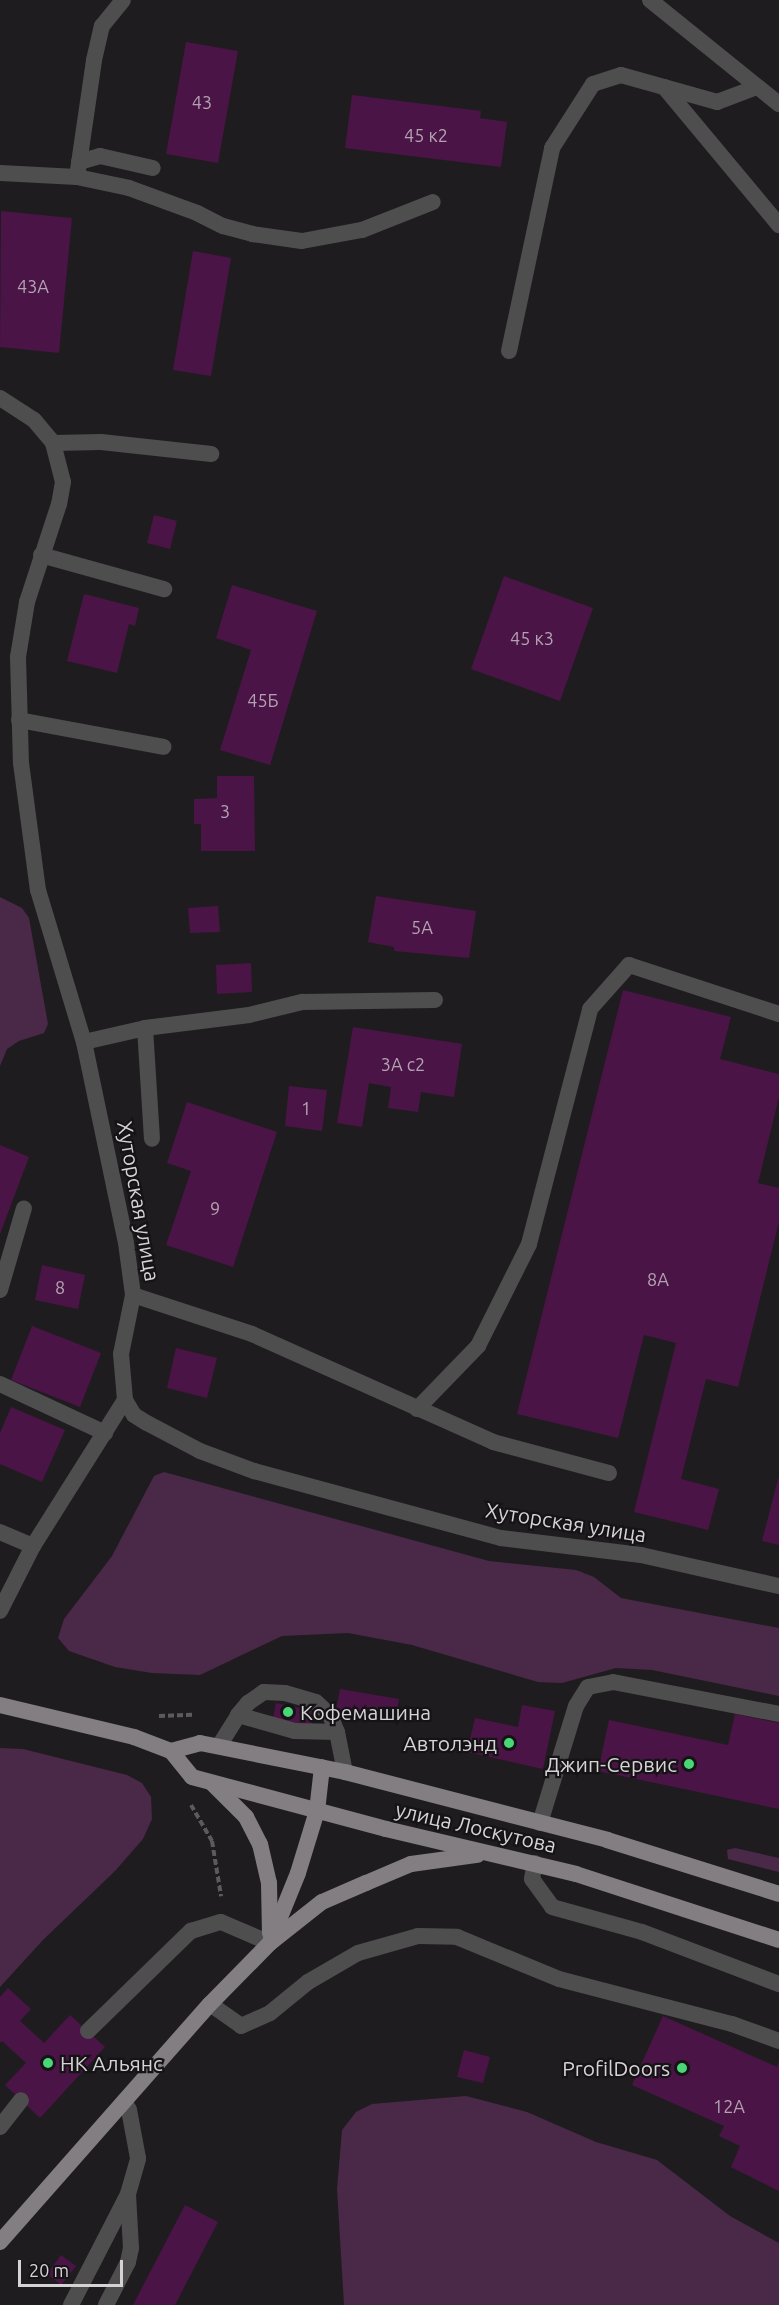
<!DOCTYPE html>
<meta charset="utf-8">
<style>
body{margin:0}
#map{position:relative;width:779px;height:2305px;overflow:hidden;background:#1f1c1f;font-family:Ubuntu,sans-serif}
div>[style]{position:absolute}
.green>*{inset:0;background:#4a2847}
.building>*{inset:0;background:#4a1447}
.path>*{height:4px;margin-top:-2px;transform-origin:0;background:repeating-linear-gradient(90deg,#5d5a5c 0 6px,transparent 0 9px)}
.service>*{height:16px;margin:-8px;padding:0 8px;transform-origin:8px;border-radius:8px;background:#4f4e4f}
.minor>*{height:16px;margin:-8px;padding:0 8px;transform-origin:8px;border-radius:8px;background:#4f4e4f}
.tertiary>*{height:16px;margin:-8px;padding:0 8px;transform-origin:8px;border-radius:8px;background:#4f4e4f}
.primary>*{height:16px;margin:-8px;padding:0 8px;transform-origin:8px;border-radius:8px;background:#827e81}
.dots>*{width:16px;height:16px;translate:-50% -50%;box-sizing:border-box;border:3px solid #161316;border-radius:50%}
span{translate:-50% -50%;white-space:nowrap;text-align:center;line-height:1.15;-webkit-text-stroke:4.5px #161316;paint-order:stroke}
.number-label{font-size:18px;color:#b3a3b2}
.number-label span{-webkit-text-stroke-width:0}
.street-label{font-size:21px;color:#d6d3d5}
.poi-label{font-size:21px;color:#d6d3d5}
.left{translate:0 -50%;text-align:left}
.right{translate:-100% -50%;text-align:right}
.scale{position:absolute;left:18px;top:2260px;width:105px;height:27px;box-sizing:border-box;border:3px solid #d6d3d5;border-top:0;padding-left:8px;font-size:18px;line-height:21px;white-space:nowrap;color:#d6d3d5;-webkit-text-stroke:4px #161316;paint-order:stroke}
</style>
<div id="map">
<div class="green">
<div style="clip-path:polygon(0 897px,22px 908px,29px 918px,48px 1024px,44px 1033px,19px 1041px,7px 1049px,0 1066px)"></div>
<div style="clip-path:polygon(164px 1472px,489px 1561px,576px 1570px,594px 1577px,621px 1598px,779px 1628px,779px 1696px,652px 1670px,616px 1668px,562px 1683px,538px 1682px,412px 1645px,348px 1633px,282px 1636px,200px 1675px,152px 1673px,115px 1667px,69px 1651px,58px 1638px,64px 1619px,112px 1556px,154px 1476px)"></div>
<div style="clip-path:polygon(0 1748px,23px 1749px,127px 1775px,142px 1783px,151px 1797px,152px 1819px,143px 1839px,115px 1871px,43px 1940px,0 1987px)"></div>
<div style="clip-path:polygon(735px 1848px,779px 1858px,779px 1872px,728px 1859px,727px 1850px)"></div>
<div style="clip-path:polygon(466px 2096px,527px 2112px,596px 2142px,657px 2160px,730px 2216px,779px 2243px,779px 2305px,344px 2305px,337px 2189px,342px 2130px,356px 2112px,372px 2104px)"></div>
</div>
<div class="building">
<div style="clip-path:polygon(186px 42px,238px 51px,218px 163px,166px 154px)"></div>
<div style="clip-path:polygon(352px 95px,481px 111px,480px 118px,507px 122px,501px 167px,345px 148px)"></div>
<div style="clip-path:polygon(1px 211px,72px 218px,59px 353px,0 347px)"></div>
<div style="clip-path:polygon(193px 251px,231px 258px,211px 376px,173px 370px)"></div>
<div style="clip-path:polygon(154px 515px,177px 521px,170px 549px,147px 543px)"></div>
<div style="clip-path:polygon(504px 576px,593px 608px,560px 701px,471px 669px)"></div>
<div style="clip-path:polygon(232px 585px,317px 611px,270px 765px,220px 750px,251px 650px,216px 638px)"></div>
<div style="clip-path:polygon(84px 594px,139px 608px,135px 626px,129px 624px,117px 673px,67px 661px)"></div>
<div style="clip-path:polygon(217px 776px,254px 776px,255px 851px,201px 851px,201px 824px,194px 824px,194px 799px,217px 798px)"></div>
<div style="clip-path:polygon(376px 896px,476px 911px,469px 958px,394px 951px,394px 947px,368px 942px)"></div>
<div style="clip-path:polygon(218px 906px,220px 932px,190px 933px,188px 908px)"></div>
<div style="clip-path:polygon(251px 963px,252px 992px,217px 994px,216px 965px)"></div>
<div style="clip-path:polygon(623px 990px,731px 1017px,720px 1059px,779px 1074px,779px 1097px,758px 1183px,779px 1188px,779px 1222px,738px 1387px,706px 1379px,681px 1479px,719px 1489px,708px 1530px,634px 1512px,676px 1343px,644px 1335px,618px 1438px,517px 1414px)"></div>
<div style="clip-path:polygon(353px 1027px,462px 1044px,454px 1097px,421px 1092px,418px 1112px,388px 1108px,391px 1087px,369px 1083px,362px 1127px,337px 1123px)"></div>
<div style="clip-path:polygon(289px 1086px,327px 1090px,322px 1131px,285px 1126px)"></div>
<div style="clip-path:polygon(187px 1102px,277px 1132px,233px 1267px,166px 1245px,191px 1171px,167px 1163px)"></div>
<div style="clip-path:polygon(0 1145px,29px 1157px,0 1234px)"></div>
<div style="clip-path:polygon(42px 1265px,85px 1275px,78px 1309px,35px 1300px)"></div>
<div style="clip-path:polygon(32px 1326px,101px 1353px,80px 1407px,11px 1380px)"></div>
<div style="clip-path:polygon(176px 1348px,217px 1358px,207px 1398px,167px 1388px)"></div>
<div style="clip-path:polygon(11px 1407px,65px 1430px,42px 1482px,0 1464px,0 1433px)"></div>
<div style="clip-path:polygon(778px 1479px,779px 1479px,779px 1545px,762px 1541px)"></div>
<div style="clip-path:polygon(340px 1689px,399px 1699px,395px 1721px,336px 1711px)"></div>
<div style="clip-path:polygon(276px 1703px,314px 1711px,311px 1726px,273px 1718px)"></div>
<div style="clip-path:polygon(522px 1705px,555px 1711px,543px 1769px,467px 1752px,475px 1718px,518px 1727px)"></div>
<div style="clip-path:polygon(735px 1714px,779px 1723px,779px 1809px,598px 1771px,609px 1720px,728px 1745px)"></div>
<div style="clip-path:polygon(8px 1988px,31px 2009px,20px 2021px,44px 2043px,70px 2015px,105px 2047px,40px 2118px,5px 2085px,26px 2063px,2px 2041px,0 2043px,0 1997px)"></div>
<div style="clip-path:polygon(663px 2016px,777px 2067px,779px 2061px,779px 2191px,731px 2167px,740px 2146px,719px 2136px,724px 2126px,632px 2085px)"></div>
<div style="clip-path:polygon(464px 2050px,490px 2057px,483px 2083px,457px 2077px)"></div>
<div style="clip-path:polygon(185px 2205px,218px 2222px,175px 2305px,133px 2305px)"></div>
<div style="clip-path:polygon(61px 2255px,76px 2266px,61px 2285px,47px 2274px)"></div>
</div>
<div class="path">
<div style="left:159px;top:1716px;width:34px;rotate:-2deg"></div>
<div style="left:191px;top:1805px;width:42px;rotate:59.7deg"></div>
<div style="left:212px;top:1841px;width:56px;rotate:80.7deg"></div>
</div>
<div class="service">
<div style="left:664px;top:87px;width:180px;rotate:50.2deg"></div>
<div style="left:79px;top:162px;width:22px;rotate:-16deg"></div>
<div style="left:100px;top:156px;width:54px;rotate:12.8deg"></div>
<div style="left:0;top:173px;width:77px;rotate:3deg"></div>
<div style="left:77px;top:177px;width:53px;rotate:11.9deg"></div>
<div style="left:129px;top:188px;width:72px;rotate:20.2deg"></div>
<div style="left:197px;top:213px;width:29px;rotate:27deg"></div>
<div style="left:223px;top:226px;width:30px;rotate:15deg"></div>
<div style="left:252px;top:234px;width:50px;rotate:8deg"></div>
<div style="left:302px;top:241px;width:61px;rotate:-10.4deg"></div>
<div style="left:362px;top:230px;width:76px;rotate:-21.5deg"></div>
<div style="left:77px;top:177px;width:118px;rotate:-81.7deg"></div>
<div style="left:94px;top:60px;width:35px;rotate:-77deg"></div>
<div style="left:102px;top:26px;width:33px;rotate:-51deg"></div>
<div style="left:509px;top:351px;width:208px;rotate:-78deg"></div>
<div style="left:552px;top:148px;width:76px;rotate:-57.4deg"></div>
<div style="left:593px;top:84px;width:29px;rotate:-18deg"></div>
<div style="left:621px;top:75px;width:100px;rotate:15.7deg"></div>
<div style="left:717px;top:102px;width:43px;rotate:-20.6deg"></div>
<div style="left:53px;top:443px;width:48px;rotate:-1.2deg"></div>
<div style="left:101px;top:442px;width:111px;rotate:6.2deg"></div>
<div style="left:41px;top:555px;width:128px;rotate:15.5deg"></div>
<div style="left:19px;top:720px;width:147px;rotate:10.5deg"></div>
<div style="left:145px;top:1028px;width:111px;rotate:86.4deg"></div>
<div style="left:84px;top:1042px;width:63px;rotate:-12.9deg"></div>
<div style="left:145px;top:1028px;width:105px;rotate:-7.1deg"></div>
<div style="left:249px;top:1015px;width:55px;rotate:-13.8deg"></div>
<div style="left:302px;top:1002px;width:133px;rotate:-0.9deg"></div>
<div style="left:0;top:1290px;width:85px;rotate:-73.7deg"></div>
<div style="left:133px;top:1295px;width:125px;rotate:18.1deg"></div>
<div style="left:252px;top:1334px;width:264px;rotate:24.1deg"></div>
<div style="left:493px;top:1442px;width:120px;rotate:15deg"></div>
<div style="left:0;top:1384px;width:116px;rotate:25deg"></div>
<div style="left:417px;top:1409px;width:88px;rotate:-45.9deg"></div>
<div style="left:478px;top:1346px;width:114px;rotate:-63.4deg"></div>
<div style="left:529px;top:1244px;width:243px;rotate:-75.4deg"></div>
<div style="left:590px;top:1009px;width:59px;rotate:-48.4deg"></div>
<div style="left:629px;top:965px;width:158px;rotate:18.1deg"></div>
<div style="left:0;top:1532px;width:36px;rotate:23deg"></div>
<div style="left:0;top:1611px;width:73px;rotate:-63.1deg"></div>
<div style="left:33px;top:1546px;width:173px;rotate:-57.8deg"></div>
<div style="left:238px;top:1715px;width:16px;rotate:-50deg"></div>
<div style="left:248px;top:1703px;width:19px;rotate:-35deg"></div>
<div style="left:264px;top:1692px;width:21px;rotate:3deg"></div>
<div style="left:285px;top:1693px;width:32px;rotate:16deg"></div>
<div style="left:316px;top:1702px;width:19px;rotate:43deg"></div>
<div style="left:330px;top:1715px;width:18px;rotate:68deg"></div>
<div style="left:219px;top:1746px;width:36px;rotate:-58deg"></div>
<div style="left:238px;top:1715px;width:59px;rotate:15.7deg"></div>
<div style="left:295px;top:1731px;width:42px;rotate:1.4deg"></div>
<div style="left:337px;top:1732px;width:41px;rotate:78.7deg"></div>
<div style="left:540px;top:1823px;width:122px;rotate:-72.9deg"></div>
<div style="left:576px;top:1706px;width:22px;rotate:-58deg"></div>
<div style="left:588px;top:1687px;width:25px;rotate:-11deg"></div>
<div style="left:613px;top:1682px;width:169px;rotate:10.9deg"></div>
<div style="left:535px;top:1863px;width:16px;rotate:101deg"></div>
<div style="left:532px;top:1879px;width:34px;rotate:54deg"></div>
<div style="left:552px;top:1907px;width:93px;rotate:15.5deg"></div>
<div style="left:642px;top:1932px;width:147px;rotate:20.8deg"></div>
<div style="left:210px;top:2004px;width:38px;rotate:35deg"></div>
<div style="left:241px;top:2026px;width:32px;rotate:-24deg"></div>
<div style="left:270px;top:2013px;width:49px;rotate:-39.2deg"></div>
<div style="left:308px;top:1982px;width:58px;rotate:-30.1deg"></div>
<div style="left:358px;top:1953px;width:62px;rotate:-15.8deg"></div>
<div style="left:418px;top:1936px;width:39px;rotate:1deg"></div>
<div style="left:457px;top:1937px;width:110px;rotate:22.4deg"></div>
<div style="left:559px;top:1979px;width:179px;rotate:14.6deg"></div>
<div style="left:732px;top:2024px;width:50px;rotate:19.9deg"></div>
<div style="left:88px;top:2031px;width:144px;rotate:-44.2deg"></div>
<div style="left:191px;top:1931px;width:31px;rotate:-17deg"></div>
<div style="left:221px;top:1922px;width:53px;rotate:23.2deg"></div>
<div style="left:0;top:2127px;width:34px;rotate:-52deg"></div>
<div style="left:71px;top:2305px;width:125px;rotate:-62.8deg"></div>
<div style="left:128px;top:2194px;width:37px;rotate:-74deg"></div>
<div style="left:138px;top:2158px;width:49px;rotate:-100.6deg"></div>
<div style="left:129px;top:2110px;width:10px;rotate:-119deg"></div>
<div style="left:106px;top:2305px;width:48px;rotate:-62.9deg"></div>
<div style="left:128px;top:2262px;width:14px;rotate:-78deg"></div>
<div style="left:131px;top:2248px;width:53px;rotate:-93.2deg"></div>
</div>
<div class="minor">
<div style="left:0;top:398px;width:40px;rotate:32.9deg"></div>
<div style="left:34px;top:420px;width:30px;rotate:50deg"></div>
<div style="left:53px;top:443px;width:40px;rotate:75.6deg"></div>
<div style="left:63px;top:482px;width:22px;rotate:100deg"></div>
<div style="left:59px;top:504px;width:103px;rotate:108.1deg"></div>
<div style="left:27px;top:602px;width:56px;rotate:99.3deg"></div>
<div style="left:18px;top:657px;width:106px;rotate:88.4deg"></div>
<div style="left:21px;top:763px;width:128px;rotate:82.4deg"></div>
<div style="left:38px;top:890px;width:159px;rotate:73.2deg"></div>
<div style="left:84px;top:1042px;width:205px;rotate:78.2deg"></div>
<div style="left:126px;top:1243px;width:52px;rotate:82.3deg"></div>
<div style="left:133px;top:1295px;width:60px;rotate:101.5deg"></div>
<div style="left:121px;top:1354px;width:46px;rotate:85deg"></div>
<div style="left:125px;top:1400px;width:17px;rotate:59deg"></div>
<div style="left:134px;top:1415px;width:15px;rotate:32deg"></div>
<div style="left:147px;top:1423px;width:60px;rotate:27.8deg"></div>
<div style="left:200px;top:1451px;width:58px;rotate:20.3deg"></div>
<div style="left:254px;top:1471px;width:256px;rotate:15.2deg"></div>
<div style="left:501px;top:1538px;width:141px;rotate:6.9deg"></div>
<div style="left:641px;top:1555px;width:141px;rotate:12.7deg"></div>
</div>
<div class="tertiary">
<div style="left:650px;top:0;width:166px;rotate:38.9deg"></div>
</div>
<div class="primary">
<div style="left:0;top:1705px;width:138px;rotate:13.4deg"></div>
<div style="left:134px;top:1737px;width:40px;rotate:21deg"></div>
<div style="left:171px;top:1751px;width:33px;rotate:51deg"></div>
<div style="left:192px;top:1777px;width:201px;rotate:15deg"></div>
<div style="left:386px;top:1829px;width:195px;rotate:13.3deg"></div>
<div style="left:576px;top:1874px;width:213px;rotate:18deg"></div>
<div style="left:171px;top:1751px;width:30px;rotate:-15deg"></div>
<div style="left:200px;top:1743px;width:148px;rotate:11.3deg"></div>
<div style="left:345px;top:1772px;width:271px;rotate:14.5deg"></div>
<div style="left:607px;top:1840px;width:180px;rotate:17.4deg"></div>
<div style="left:212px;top:1783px;width:48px;rotate:45deg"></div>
<div style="left:246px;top:1817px;width:30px;rotate:63deg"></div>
<div style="left:260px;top:1844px;width:40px;rotate:77deg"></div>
<div style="left:269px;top:1883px;width:50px;rotate:88.9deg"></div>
<div style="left:270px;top:1942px;width:74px;rotate:-67.9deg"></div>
<div style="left:298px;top:1873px;width:65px;rotate:-73deg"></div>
<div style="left:317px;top:1811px;width:44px;rotate:-83.5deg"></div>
<div style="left:0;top:2242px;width:317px;rotate:-48.6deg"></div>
<div style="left:210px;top:2004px;width:86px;rotate:-45.5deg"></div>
<div style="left:270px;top:1943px;width:66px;rotate:-38.3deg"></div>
<div style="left:322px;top:1902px;width:48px;rotate:-23.4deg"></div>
<div style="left:366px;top:1883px;width:49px;rotate:-22.9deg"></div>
<div style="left:411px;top:1864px;width:67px;rotate:-7.8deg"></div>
</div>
<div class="dots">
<div style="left:288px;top:1712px;background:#4ad677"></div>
<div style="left:509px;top:1743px;background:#4ad677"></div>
<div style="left:689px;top:1764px;background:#4ad677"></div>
<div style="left:48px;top:2063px;background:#4ad677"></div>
<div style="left:682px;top:2068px;background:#4ad677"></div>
</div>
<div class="number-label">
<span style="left:202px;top:102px">43</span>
<span style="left:426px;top:135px">45 к2</span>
<span style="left:33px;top:286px">43А</span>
<span style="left:532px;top:638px">45 к3</span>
<span style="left:263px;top:700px">45Б</span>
<span style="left:225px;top:811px">3</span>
<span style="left:422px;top:927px">5А</span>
<span style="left:403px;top:1064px">3А с2</span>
<span style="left:306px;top:1108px">1</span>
<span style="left:215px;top:1208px">9</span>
<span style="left:658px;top:1279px">8А</span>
<span style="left:60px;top:1287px">8</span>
<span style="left:729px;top:2106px">12А</span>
</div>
<div class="street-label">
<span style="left:139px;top:1201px;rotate:80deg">Хуторская улица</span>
<span style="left:566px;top:1522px;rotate:9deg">Хуторская улица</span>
<span style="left:476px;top:1827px;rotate:13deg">улица Лоскутова</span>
</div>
<div class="poi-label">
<span class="left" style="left:300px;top:1712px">Кофемашина</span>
<span class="right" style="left:497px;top:1743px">Автолэнд</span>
<span class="right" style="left:677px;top:1764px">Джип-Сервис</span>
<span class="left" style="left:60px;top:2063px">НК Альянс</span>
<span class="right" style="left:670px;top:2068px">ProfilDoors</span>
</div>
<div class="scale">20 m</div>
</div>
